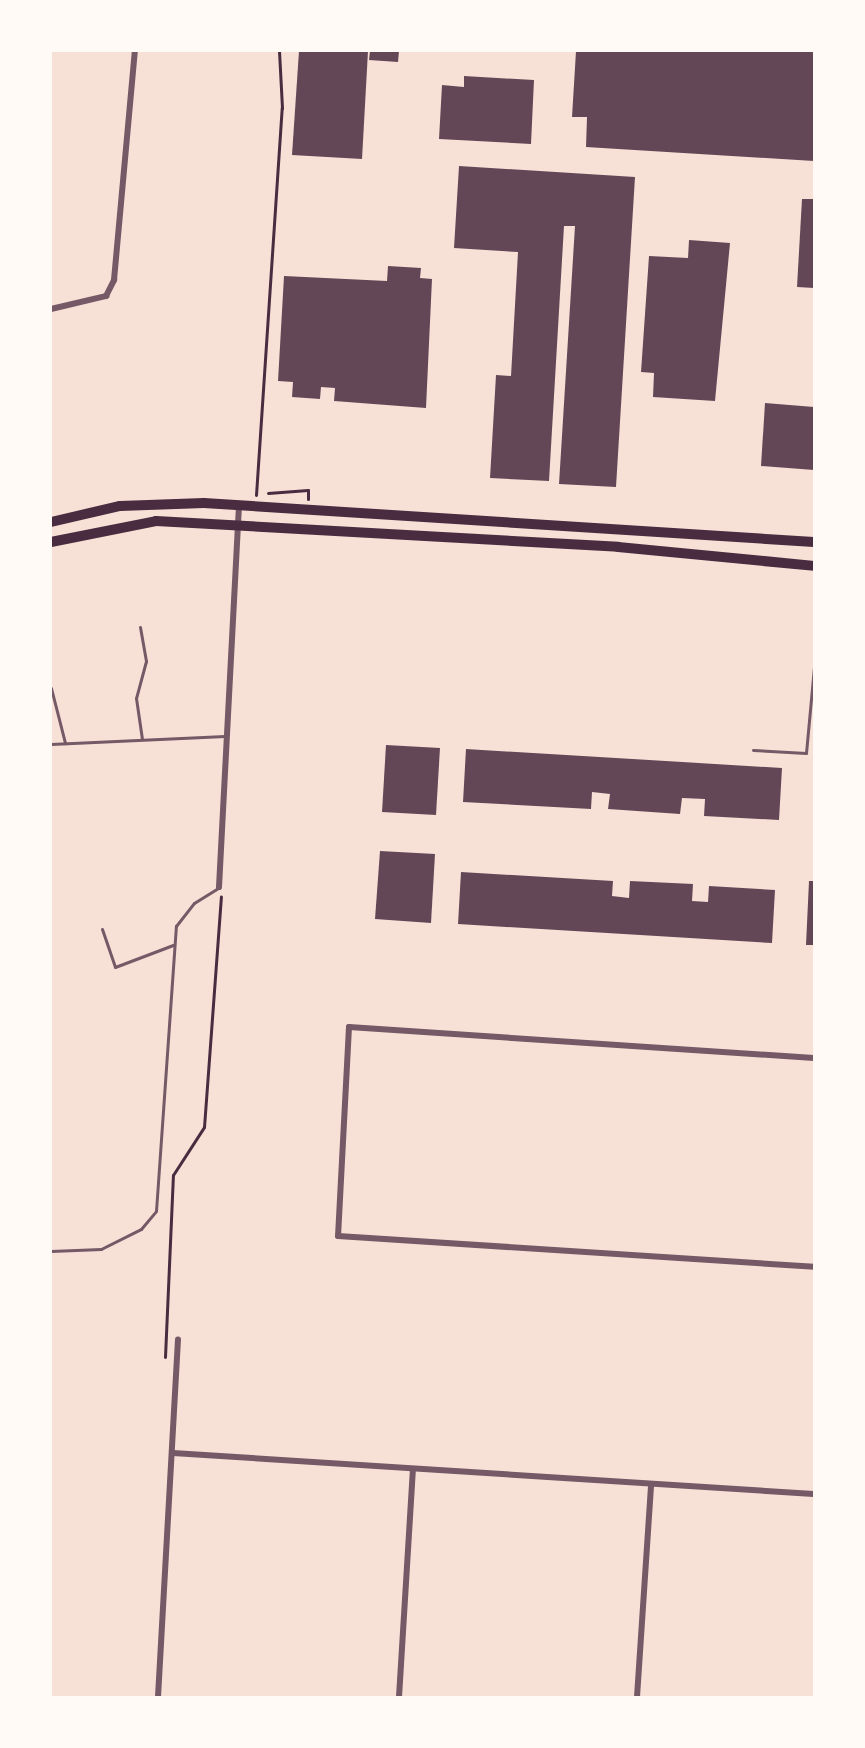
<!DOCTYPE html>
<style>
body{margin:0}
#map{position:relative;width:865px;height:1748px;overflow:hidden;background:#f7e1d7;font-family:"Noto Sans",sans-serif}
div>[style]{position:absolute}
.building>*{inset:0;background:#644757}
.path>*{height:3px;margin:-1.5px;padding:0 1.5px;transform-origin:1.5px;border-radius:1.5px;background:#4a2c40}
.service>*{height:3px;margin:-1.5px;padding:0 1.5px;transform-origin:1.5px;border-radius:1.5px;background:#755966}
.minor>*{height:6px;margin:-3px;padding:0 3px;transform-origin:3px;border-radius:3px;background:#755966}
.primary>*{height:10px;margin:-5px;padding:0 5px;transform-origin:5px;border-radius:5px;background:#4a2c40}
span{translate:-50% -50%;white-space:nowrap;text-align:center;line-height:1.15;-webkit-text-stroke:6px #fffaf5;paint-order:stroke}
.frame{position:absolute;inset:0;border:52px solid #fffaf5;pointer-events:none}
</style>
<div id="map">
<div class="building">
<div style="clip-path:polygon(299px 51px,368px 51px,362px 159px,292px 155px)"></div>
<div style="clip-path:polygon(370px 51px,399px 51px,398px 62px,369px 60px)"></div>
<div style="clip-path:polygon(576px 51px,814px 51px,814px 161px,586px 147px,587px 117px,572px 117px)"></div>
<div style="clip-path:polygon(464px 76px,534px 80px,531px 144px,439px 139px,442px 85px,464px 87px)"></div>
<div style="clip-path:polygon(459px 166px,635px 177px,616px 487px,559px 484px,575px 226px,564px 226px,549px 481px,490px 478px,496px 375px,511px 376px,518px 252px,454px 248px)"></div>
<div style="clip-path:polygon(802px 199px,814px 199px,814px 288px,797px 287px)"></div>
<div style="clip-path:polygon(689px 240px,730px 243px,715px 401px,653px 397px,654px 373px,641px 372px,649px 256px,688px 258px)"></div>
<div style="clip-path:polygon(388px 266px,421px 268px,420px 278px,432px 279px,426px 408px,334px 401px,335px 388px,321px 387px,320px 399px,292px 397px,293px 382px,278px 381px,284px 276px,387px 281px)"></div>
<div style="clip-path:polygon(765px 403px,814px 407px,814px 470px,761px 466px)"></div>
<div style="clip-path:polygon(386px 745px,440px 748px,436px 815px,382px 812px)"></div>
<div style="clip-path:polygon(466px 749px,782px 768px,779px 820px,704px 816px,705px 799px,682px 798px,680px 814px,608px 809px,610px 794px,592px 792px,591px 809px,463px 802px)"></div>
<div style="clip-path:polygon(380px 851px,435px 854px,431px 923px,375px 919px)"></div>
<div style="clip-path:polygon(461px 872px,613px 881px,612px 896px,629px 898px,630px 881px,693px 884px,692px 901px,708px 902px,709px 886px,775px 890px,772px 943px,458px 924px)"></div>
<div style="clip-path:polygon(809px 881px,814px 881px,814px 945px,806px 945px)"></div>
</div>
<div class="path">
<div style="left:268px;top:493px;width:40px;rotate:-4.3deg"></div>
<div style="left:308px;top:490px;width:9px;rotate:90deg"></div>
<div style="left:256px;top:495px;width:388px;rotate:-86.2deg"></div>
<div style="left:282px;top:108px;width:57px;rotate:-93deg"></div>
<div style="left:165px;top:1357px;width:182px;rotate:-87.5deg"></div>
<div style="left:173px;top:1175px;width:57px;rotate:-57.1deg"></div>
<div style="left:204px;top:1127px;width:231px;rotate:-85.8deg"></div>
</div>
<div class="service">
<div style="left:140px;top:627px;width:35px;rotate:80deg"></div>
<div style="left:146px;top:661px;width:38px;rotate:105deg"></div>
<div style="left:136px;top:698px;width:41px;rotate:81.7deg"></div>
<div style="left:51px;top:688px;width:57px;rotate:75.7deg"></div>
<div style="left:51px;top:744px;width:174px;rotate:-2.6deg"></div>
<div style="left:753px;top:750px;width:53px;rotate:3.2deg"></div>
<div style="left:806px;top:753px;width:86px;rotate:-84.7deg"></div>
<div style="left:102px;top:929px;width:40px;rotate:71.1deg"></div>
<div style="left:115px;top:967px;width:62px;rotate:-20.8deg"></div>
<div style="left:51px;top:1251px;width:50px;rotate:-2.3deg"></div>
<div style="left:101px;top:1249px;width:45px;rotate:-26.6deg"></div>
<div style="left:141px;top:1229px;width:23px;rotate:-50deg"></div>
<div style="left:156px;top:1211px;width:286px;rotate:-86deg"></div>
<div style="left:176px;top:926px;width:29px;rotate:-52deg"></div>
<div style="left:194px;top:903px;width:28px;rotate:-32deg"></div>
</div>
<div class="minor">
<div style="left:51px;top:309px;width:57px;rotate:-13.3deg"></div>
<div style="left:106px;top:296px;width:18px;rotate:-63deg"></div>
<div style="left:114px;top:280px;width:230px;rotate:-84.8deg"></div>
<div style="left:219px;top:887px;width:383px;rotate:-87deg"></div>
<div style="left:814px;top:1058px;width:466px;rotate:-176.2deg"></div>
<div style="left:349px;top:1027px;width:209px;rotate:93deg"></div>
<div style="left:338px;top:1236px;width:477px;rotate:3.7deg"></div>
<div style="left:173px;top:1453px;width:642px;rotate:3.66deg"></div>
<div style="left:158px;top:1697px;width:358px;rotate:-86.8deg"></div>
<div style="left:399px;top:1697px;width:226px;rotate:-86.5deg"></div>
<div style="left:637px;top:1697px;width:212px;rotate:-86.2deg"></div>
</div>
<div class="primary">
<div style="left:51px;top:522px;width:71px;rotate:-13.1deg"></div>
<div style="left:120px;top:506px;width:84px;rotate:-2deg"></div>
<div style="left:204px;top:503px;width:611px;rotate:3.66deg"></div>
<div style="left:51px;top:542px;width:107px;rotate:-11.3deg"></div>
<div style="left:156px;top:521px;width:463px;rotate:3.2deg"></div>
<div style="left:618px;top:547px;width:197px;rotate:5.5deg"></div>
</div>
<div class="frame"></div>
</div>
